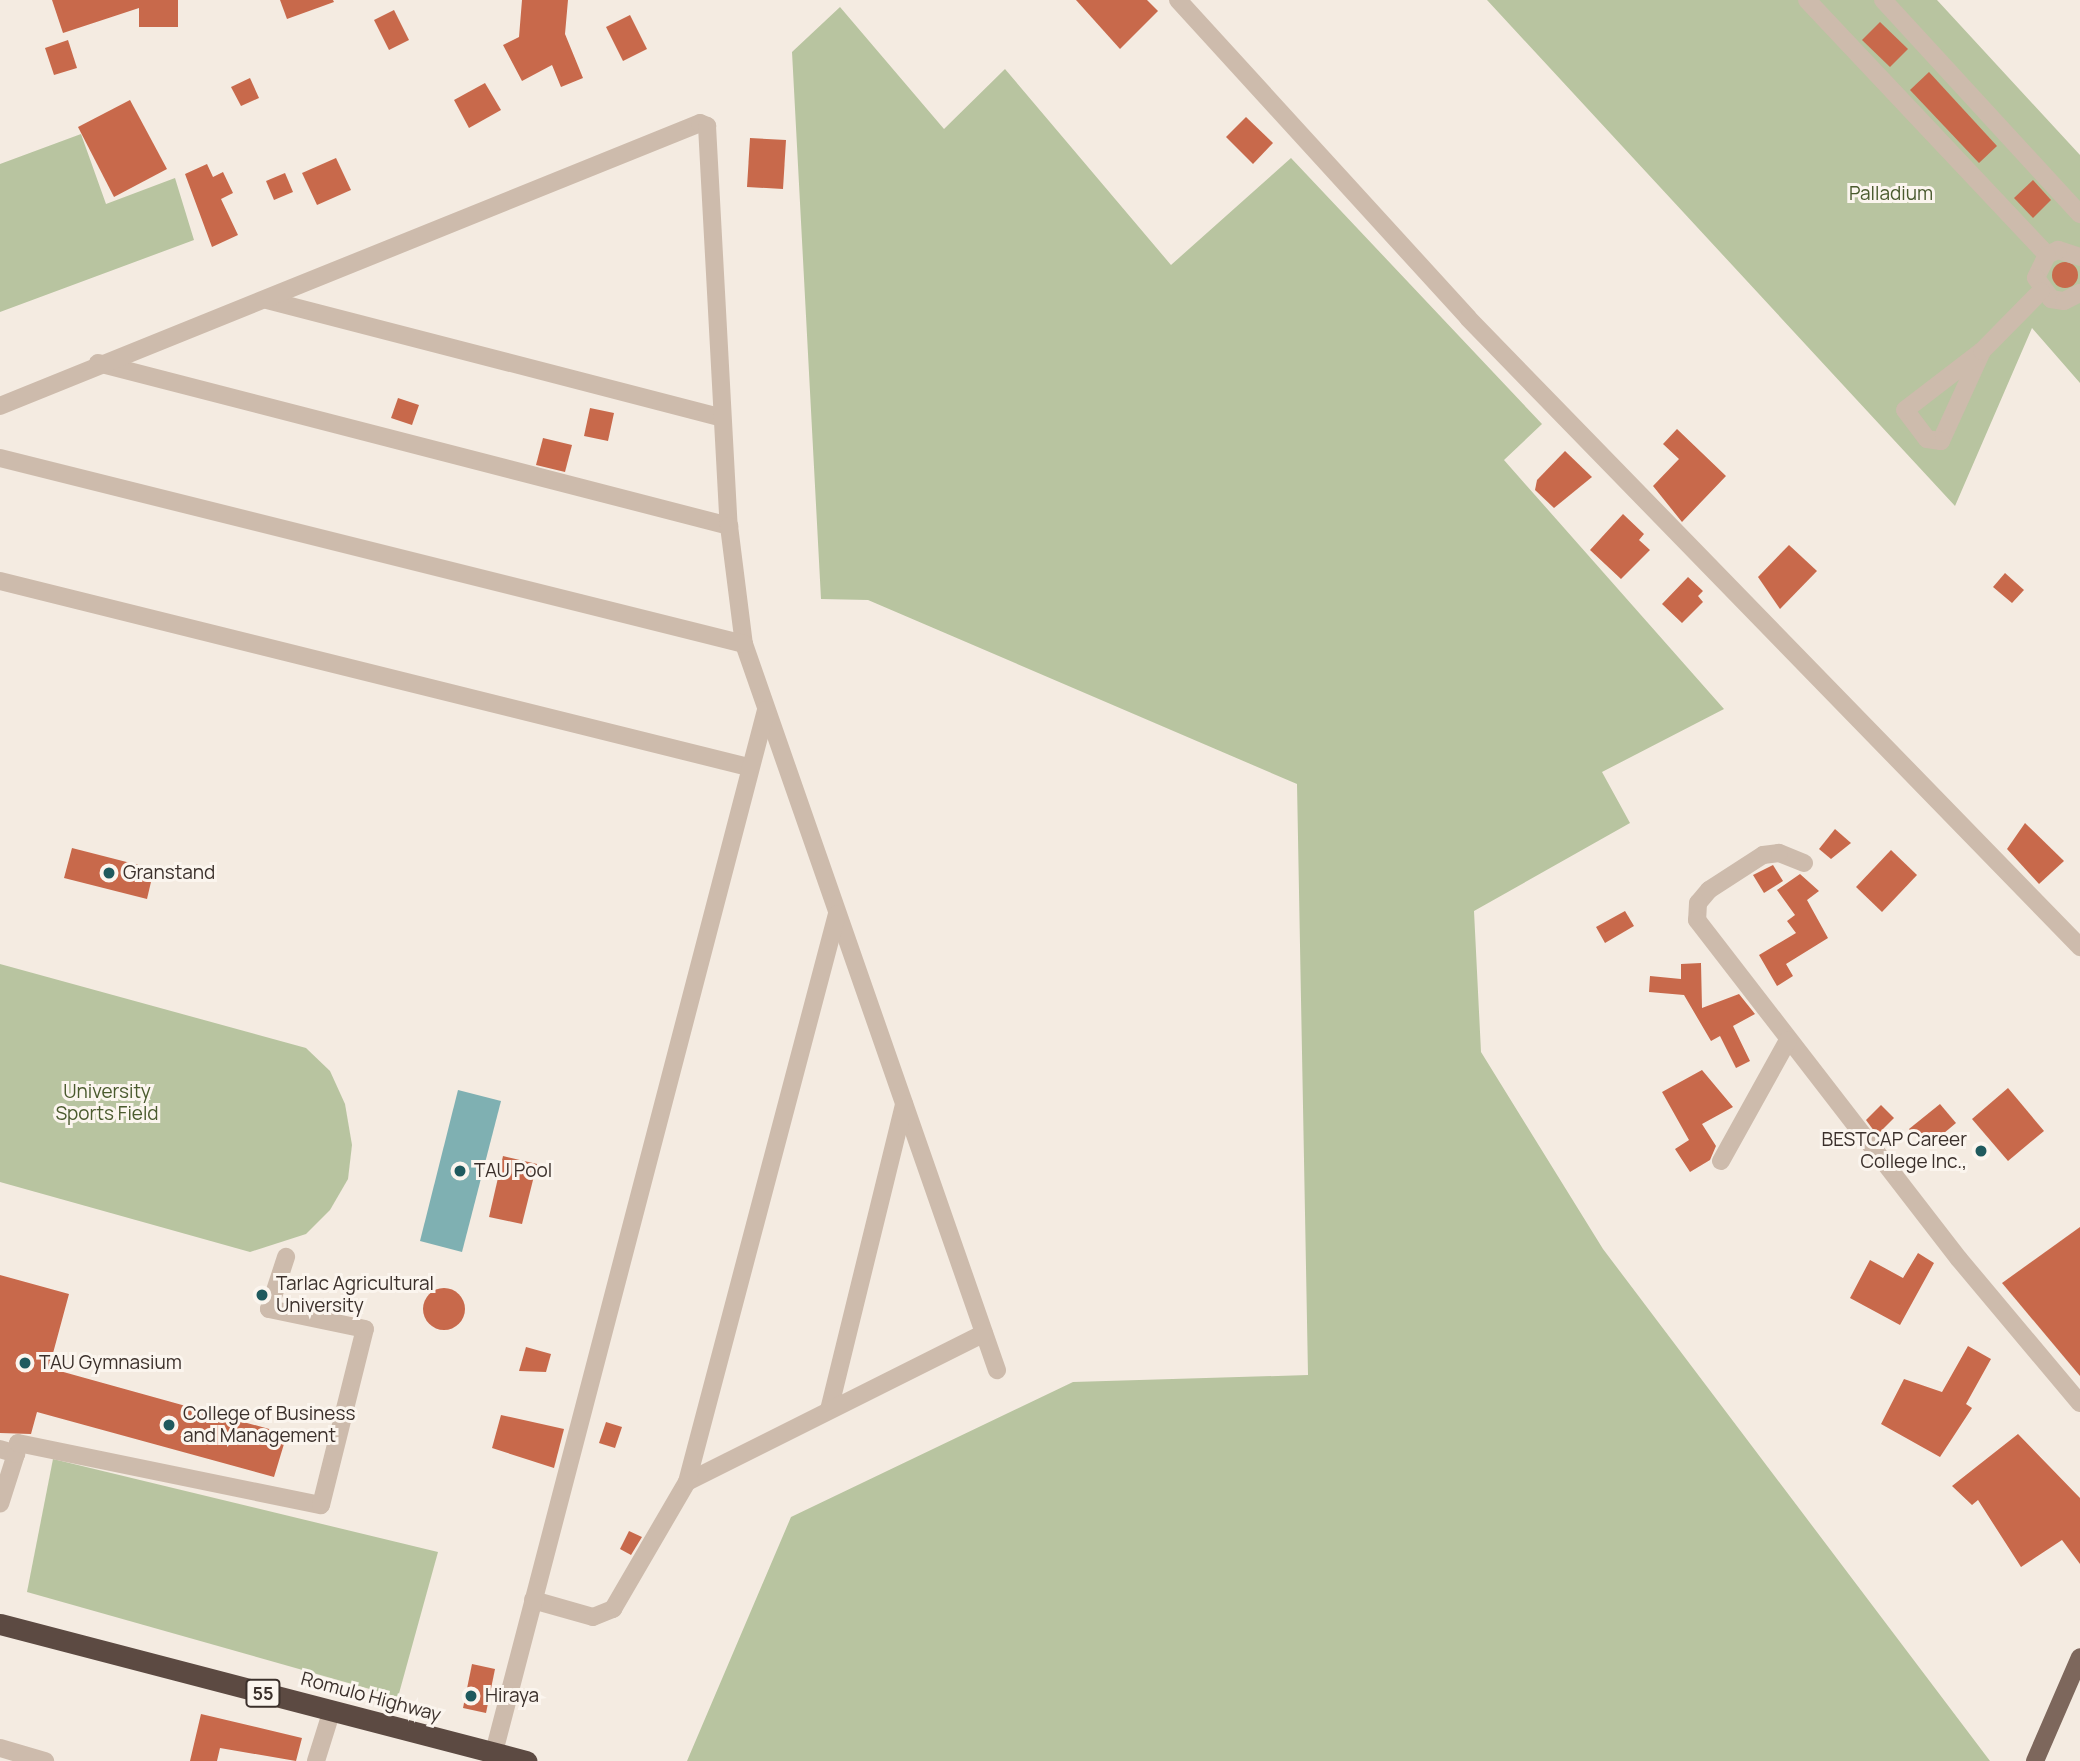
<!DOCTYPE html>
<style>
body{margin:0}
#map{position:relative;width:2080px;height:1761px;overflow:hidden;background:#f4ebe1;font-family:Manrope,sans-serif}
div>[style]{position:absolute}
.green>*{inset:0;background:#b8c4a0}
.water>*{inset:0;background:#7fb0b2}
.building>*{inset:0;background:#c8694b}
.round{border-radius:50%}
.minor>*{height:18px;margin:-9px;padding:0 9px;transform-origin:9px;border-radius:9px;background:#cdbbac}
.major>*{height:18px;margin:-9px;padding:0 9px;transform-origin:9px;border-radius:9px;background:#7d675c}
.highway>*{height:21px;margin:-10.5px;padding:0 10.5px;transform-origin:10.5px;border-radius:10.5px;background:#5c4a42}
.dots>*{width:19px;height:19px;translate:-50% -50%;box-sizing:border-box;border:4px solid #fbf5ee;border-radius:50%}
span{translate:-50% -50%;white-space:nowrap;text-align:center;line-height:1.15;-webkit-text-stroke:6px #fbf5ee;paint-order:stroke}
.shield-label span{padding:2px 5px;background:#fbf5ee;border:2px solid;border-radius:5px;-webkit-text-stroke-width:0}
.shield-label{font-size:18px;color:#3b302b;font-weight:700}
.park-label{font-size:19px;color:#4a5a2e}
.poi-label{font-size:19px;color:#3b302b}
.left{translate:0 -50%;text-align:left}
.right{translate:-100% -50%;text-align:right}
.street-label{font-size:19px;color:#3b302b}
</style>
<div id="map">
<div class="green">
<div style="clip-path:polygon(1487px 0,1937px 0,2080px 155px,2080px 383px,2032px 328px,1955px 506px)"></div>
<div style="clip-path:polygon(840px 7px,944px 129px,1005px 69px,1171px 265px,1291px 158px,1542px 424px,1504px 460px,1724px 709px,1602px 772px,1630px 823px,1474px 911px,1481px 1052px,1603px 1249px,1990px 1761px,687px 1761px,791px 1517px,1073px 1382px,1308px 1375px,1297px 784px,868px 600px,821px 599px,792px 52px)"></div>
<div style="clip-path:polygon(81px 134px,106px 204px,175px 178px,194px 240px,0 312px,0 164px)"></div>
<div style="clip-path:polygon(0 964px,306px 1048px,330px 1071px,345px 1104px,352px 1145px,348px 1179px,330px 1210px,306px 1234px,250px 1252px,0 1182px)"></div>
<div style="clip-path:polygon(53px 1459px,438px 1552px,398px 1697px,27px 1592px)"></div>
</div>
<div class="water">
<div style="clip-path:polygon(458px 1090px,501px 1101px,462px 1252px,420px 1241px)"></div>
</div>
<div class="building">
<div style="clip-path:polygon(52px 0,178px 0,178px 27px,139px 27px,139px 8px,63px 33px)"></div>
<div style="clip-path:polygon(280px 0,333px 0,334px 2px,287px 19px)"></div>
<div style="clip-path:polygon(522px 0,568px 0,565px 34px,583px 78px,561px 87px,552px 65px,522px 81px,503px 45px,519px 37px)"></div>
<div style="clip-path:polygon(1076px 0,1147px 0,1158px 11px,1120px 49px)"></div>
<div style="clip-path:polygon(394px 10px,409px 40px,389px 50px,374px 20px)"></div>
<div style="clip-path:polygon(630px 15px,647px 49px,623px 61px,606px 27px)"></div>
<div style="clip-path:polygon(1880px 22px,1908px 49px,1890px 67px,1862px 40px)"></div>
<div style="clip-path:polygon(68px 40px,77px 68px,54px 75px,45px 48px)"></div>
<div style="clip-path:polygon(1929px 72px,1997px 146px,1979px 163px,1910px 90px)"></div>
<div style="clip-path:polygon(250px 78px,259px 98px,241px 106px,231px 87px)"></div>
<div style="clip-path:polygon(485px 83px,501px 110px,469px 128px,454px 100px)"></div>
<div style="clip-path:polygon(130px 100px,167px 169px,114px 197px,78px 127px)"></div>
<div style="clip-path:polygon(1246px 117px,1273px 143px,1253px 164px,1226px 137px)"></div>
<div style="clip-path:polygon(750px 138px,786px 140px,783px 189px,747px 187px)"></div>
<div style="clip-path:polygon(336px 158px,351px 190px,317px 205px,302px 173px)"></div>
<div style="clip-path:polygon(207px 164px,213px 177px,223px 172px,233px 193px,221px 199px,238px 235px,212px 247px,185px 174px)"></div>
<div style="clip-path:polygon(285px 173px,293px 192px,274px 200px,266px 181px)"></div>
<div style="clip-path:polygon(2033px 180px,2051px 200px,2033px 218px,2014px 198px)"></div>
<div class="round" style="left:2052px;top:262px;width:26px;height:26px"></div>
<div style="clip-path:polygon(398px 398px,419px 405px,412px 425px,391px 418px)"></div>
<div style="clip-path:polygon(590px 408px,614px 413px,608px 441px,584px 436px)"></div>
<div style="clip-path:polygon(1677px 429px,1726px 476px,1682px 522px,1653px 486px,1679px 459px,1663px 444px)"></div>
<div style="clip-path:polygon(543px 438px,572px 445px,565px 472px,536px 465px)"></div>
<div style="clip-path:polygon(1565px 451px,1592px 477px,1554px 508px,1535px 490px,1537px 480px)"></div>
<div style="clip-path:polygon(1623px 514px,1644px 534px,1639px 540px,1650px 550px,1621px 579px,1590px 550px)"></div>
<div style="clip-path:polygon(1789px 545px,1817px 571px,1780px 609px,1758px 577px)"></div>
<div style="clip-path:polygon(2005px 573px,2024px 590px,2012px 603px,1993px 587px)"></div>
<div style="clip-path:polygon(1688px 577px,1703px 591px,1698px 596px,1703px 602px,1682px 623px,1662px 604px)"></div>
<div style="clip-path:polygon(2025px 823px,2064px 861px,2039px 884px,2007px 849px)"></div>
<div style="clip-path:polygon(1835px 829px,1851px 843px,1831px 859px,1819px 849px)"></div>
<div style="clip-path:polygon(72px 848px,154px 869px,147px 899px,64px 878px)"></div>
<div style="clip-path:polygon(1891px 850px,1917px 875px,1882px 912px,1856px 887px)"></div>
<div style="clip-path:polygon(1773px 865px,1783px 881px,1764px 893px,1753px 875px)"></div>
<div style="clip-path:polygon(1800px 874px,1819px 891px,1807px 900px,1828px 938px,1786px 964px,1793px 976px,1777px 986px,1759px 955px,1796px 933px,1787px 921px,1795px 915px,1777px 890px)"></div>
<div style="clip-path:polygon(1625px 911px,1634px 926px,1605px 943px,1596px 927px)"></div>
<div style="clip-path:polygon(1701px 963px,1702px 1008px,1739px 994px,1755px 1014px,1733px 1026px,1750px 1061px,1736px 1068px,1720px 1036px,1711px 1041px,1684px 995px,1649px 992px,1650px 976px,1681px 979px,1681px 964px)"></div>
<div style="clip-path:polygon(1702px 1070px,1733px 1107px,1702px 1124px,1716px 1146px,1710px 1160px,1690px 1172px,1675px 1149px,1689px 1140px,1662px 1092px)"></div>
<div style="clip-path:polygon(2008px 1088px,2044px 1131px,2008px 1161px,1972px 1119px)"></div>
<div style="clip-path:polygon(1940px 1104px,1956px 1123px,1925px 1149px,1909px 1129px)"></div>
<div style="clip-path:polygon(1881px 1105px,1894px 1118px,1877px 1135px,1866px 1120px)"></div>
<div style="clip-path:polygon(503px 1156px,537px 1164px,522px 1224px,489px 1217px)"></div>
<div style="clip-path:polygon(2080px 1227px,2080px 1376px,2002px 1283px)"></div>
<div style="clip-path:polygon(1918px 1253px,1934px 1263px,1900px 1325px,1850px 1298px,1870px 1260px,1903px 1278px)"></div>
<div style="clip-path:polygon(0 1275px,69px 1294px,49px 1368px,287px 1434px,274px 1477px,37px 1412px,31px 1434px,0 1433px)"></div>
<div class="round" style="left:423px;top:1288px;width:42px;height:42px"></div>
<div style="clip-path:polygon(1968px 1346px,1991px 1359px,1966px 1404px,1972px 1408px,1940px 1457px,1881px 1424px,1904px 1379px,1942px 1392px)"></div>
<div style="clip-path:polygon(526px 1347px,551px 1354px,546px 1372px,519px 1371px)"></div>
<div style="clip-path:polygon(501px 1415px,564px 1429px,554px 1468px,492px 1448px)"></div>
<div style="clip-path:polygon(606px 1422px,622px 1427px,615px 1448px,599px 1443px)"></div>
<div style="clip-path:polygon(2018px 1434px,2080px 1498px,2080px 1564px,2062px 1540px,2021px 1567px,1978px 1500px,1972px 1505px,1952px 1486px)"></div>
<div style="clip-path:polygon(629px 1531px,642px 1537px,631px 1555px,620px 1549px)"></div>
<div style="clip-path:polygon(472px 1664px,495px 1669px,486px 1713px,463px 1708px)"></div>
<div style="clip-path:polygon(201px 1714px,302px 1738px,296px 1761px,220px 1748px,217px 1761px,190px 1761px)"></div>
</div>
<div class="minor">
<div style="left:1178px;top:0;width:430px;rotate:47.6deg"></div>
<div style="left:1468px;top:318px;width:878px;rotate:45.78deg"></div>
<div style="left:1807px;top:0;width:350px;rotate:46.7deg"></div>
<div style="left:1883px;top:0;width:291px;rotate:47.4deg"></div>
<div style="left:2080px;top:257px;width:23px;rotate:-162deg"></div>
<div style="left:2058px;top:250px;width:12px;rotate:156deg"></div>
<div style="left:2047px;top:255px;width:25px;rotate:116deg"></div>
<div style="left:2036px;top:278px;width:26px;rotate:54deg"></div>
<div style="left:2051px;top:299px;width:13px;rotate:9deg"></div>
<div style="left:2064px;top:301px;width:18px;rotate:-27deg"></div>
<div style="left:267px;top:300px;width:470px;rotate:14.5deg"></div>
<div style="left:1982px;top:351px;width:99px;rotate:114.5deg"></div>
<div style="left:1941px;top:441px;width:14px;rotate:-172deg"></div>
<div style="left:1927px;top:439px;width:36px;rotate:-127deg"></div>
<div style="left:1905px;top:410px;width:97px;rotate:-37.5deg"></div>
<div style="left:1982px;top:351px;width:84px;rotate:-45.5deg"></div>
<div style="left:98px;top:363px;width:652px;rotate:14.48deg"></div>
<div style="left:0;top:406px;width:755px;rotate:-22.01deg"></div>
<div style="left:700px;top:123px;width:8px;rotate:23deg"></div>
<div style="left:707px;top:126px;width:401px;rotate:86.9deg"></div>
<div style="left:729px;top:526px;width:119px;rotate:82.8deg"></div>
<div style="left:744px;top:644px;width:769px;rotate:70.79deg"></div>
<div style="left:0;top:458px;width:767px;rotate:14.04deg"></div>
<div style="left:0;top:581px;width:771px;rotate:13.96deg"></div>
<div style="left:1804px;top:863px;width:27px;rotate:-158deg"></div>
<div style="left:1779px;top:853px;width:16px;rotate:173deg"></div>
<div style="left:1763px;top:855px;width:64px;rotate:147.1deg"></div>
<div style="left:1709px;top:890px;width:17px;rotate:130deg"></div>
<div style="left:1698px;top:903px;width:17px;rotate:93deg"></div>
<div style="left:1697px;top:920px;width:428px;rotate:52.3deg"></div>
<div style="left:1959px;top:1259px;width:188px;rotate:50deg"></div>
<div style="left:1721px;top:1161px;width:138px;rotate:-61deg"></div>
<div style="left:829px;top:1410px;width:315px;rotate:-76.2deg"></div>
<div style="left:0;top:1449px;width:17px;rotate:17deg"></div>
<div style="left:16px;top:1454px;width:52px;rotate:107.7deg"></div>
<div style="left:16px;top:1454px;width:11px;rotate:-80deg"></div>
<div style="left:18px;top:1443px;width:309px;rotate:11.6deg"></div>
<div style="left:321px;top:1505px;width:181px;rotate:-76deg"></div>
<div style="left:365px;top:1329px;width:98px;rotate:-168.2deg"></div>
<div style="left:269px;top:1309px;width:55px;rotate:-71.9deg"></div>
<div style="left:687px;top:1482px;width:332px;rotate:-26.6deg"></div>
<div style="left:533px;top:1600px;width:62px;rotate:15.8deg"></div>
<div style="left:593px;top:1617px;width:22px;rotate:-22deg"></div>
<div style="left:613px;top:1609px;width:147px;rotate:-59.8deg"></div>
<div style="left:687px;top:1482px;width:587px;rotate:-75.21deg"></div>
<div style="left:0;top:1748px;width:47px;rotate:16.1deg"></div>
<div style="left:494px;top:1752px;width:1077px;rotate:-75.37deg"></div>
<div style="left:316px;top:1761px;width:53px;rotate:-72.6deg"></div>
</div>
<div class="major">
<div style="left:2035px;top:1761px;width:113px;rotate:-66.6deg"></div>
</div>
<div class="highway">
<div style="left:0;top:1624px;width:544px;rotate:14.6deg"></div>
</div>
<div class="dots">
<div style="left:109px;top:873px;background:#1f5a5e"></div>
<div style="left:1981px;top:1151px;background:#1f5a5e"></div>
<div style="left:460px;top:1171px;background:#1f5a5e"></div>
<div style="left:262px;top:1295px;background:#1f5a5e"></div>
<div style="left:25px;top:1363px;background:#1f5a5e"></div>
<div style="left:169px;top:1425px;background:#1f5a5e"></div>
<div style="left:471px;top:1696px;background:#1f5a5e"></div>
</div>
<div class="shield-label">
<span style="left:263px;top:1693px">55</span>
</div>
<div class="park-label">
<span style="left:1891px;top:194px">Palladium</span>
<span style="left:107px;top:1103px">University<br>Sports Field</span>
</div>
<div class="poi-label">
<span class="left" style="left:123px;top:873px">Granstand</span>
<span class="right" style="left:1967px;top:1151px">BESTCAP Career<br>College Inc.,</span>
<span class="left" style="left:474px;top:1171px">TAU Pool</span>
<span class="left" style="left:276px;top:1295px">Tarlac Agricultural<br>University</span>
<span class="left" style="left:39px;top:1363px">TAU Gymnasium</span>
<span class="left" style="left:183px;top:1425px">College of Business<br>and Management</span>
<span class="left" style="left:485px;top:1696px">Hiraya</span>
</div>
<div class="street-label">
<span style="left:371px;top:1697px;rotate:15deg">Romulo Highway</span>
</div>
</div>
